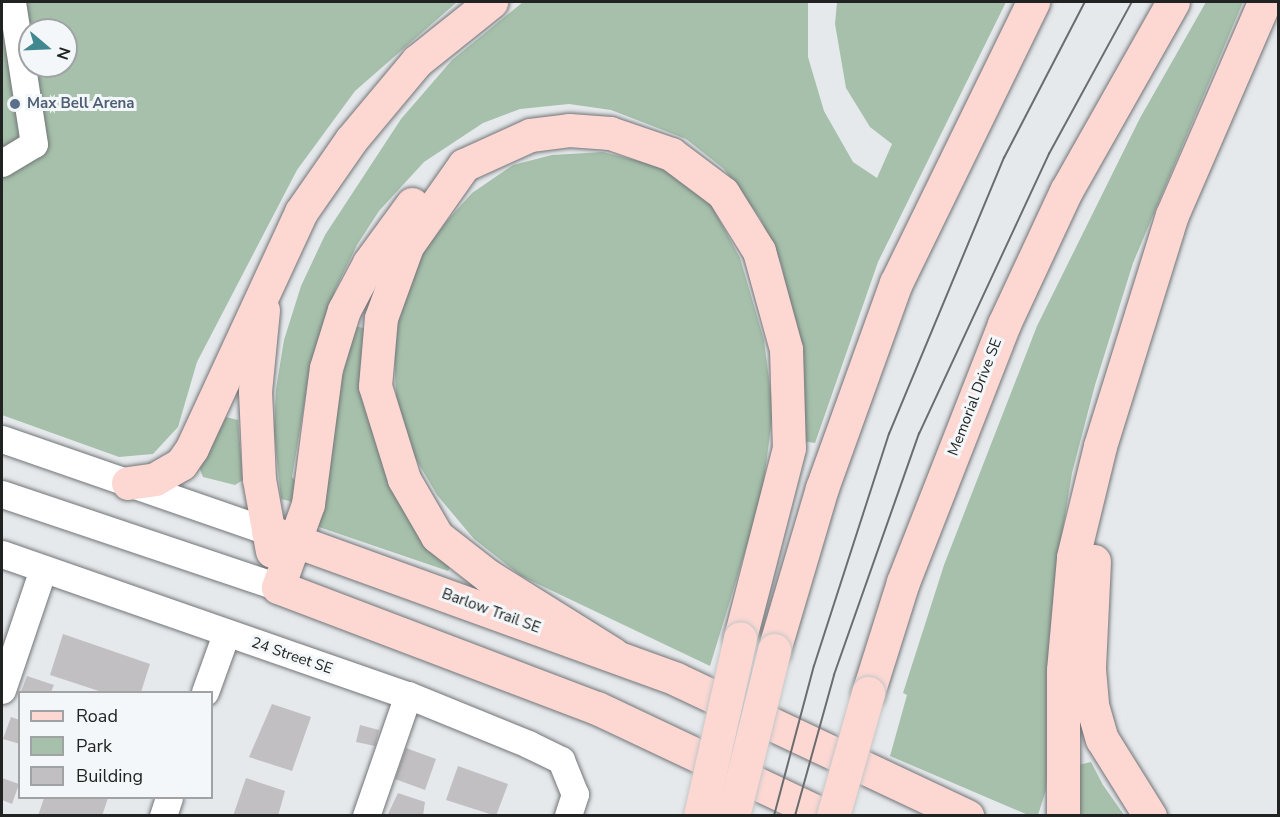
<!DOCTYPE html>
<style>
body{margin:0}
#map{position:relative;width:1280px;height:817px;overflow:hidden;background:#e6e9ec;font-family:"Nunito Sans",sans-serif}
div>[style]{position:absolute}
.green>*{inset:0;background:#a6c0ab}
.building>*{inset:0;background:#c1bfc2}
.roads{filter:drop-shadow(0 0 2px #727577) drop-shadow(0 0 2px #727577)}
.minor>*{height:27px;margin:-13.5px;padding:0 13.5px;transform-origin:13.5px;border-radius:13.5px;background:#fff}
.major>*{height:33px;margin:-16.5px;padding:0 16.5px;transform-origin:16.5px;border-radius:16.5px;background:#fdd8d3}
.tram>*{height:1.5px;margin:-0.75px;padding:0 0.75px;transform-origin:0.75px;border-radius:0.75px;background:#6a6c6d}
.bridges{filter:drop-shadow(0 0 2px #c5c6c6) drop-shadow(0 0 2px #c5c6c6)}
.major-bridge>*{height:33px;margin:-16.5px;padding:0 16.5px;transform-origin:16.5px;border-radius:16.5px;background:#fdd8d3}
.dots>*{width:16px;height:16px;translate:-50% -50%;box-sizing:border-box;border:3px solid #f4f7f9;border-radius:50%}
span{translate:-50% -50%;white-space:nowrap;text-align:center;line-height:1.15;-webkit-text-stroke:6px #f4f7f9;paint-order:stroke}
.service-label{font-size:15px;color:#4e5e75;font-weight:700}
.left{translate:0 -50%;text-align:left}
.street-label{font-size:15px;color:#212323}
.frame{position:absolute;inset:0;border:3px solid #212323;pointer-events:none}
.legend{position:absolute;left:18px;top:691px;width:195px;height:108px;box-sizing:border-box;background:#f4f7f9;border:2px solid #a0a2a3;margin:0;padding:8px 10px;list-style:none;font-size:18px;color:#212323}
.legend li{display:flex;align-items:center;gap:12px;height:30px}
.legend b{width:30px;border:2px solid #a0a2a3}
.north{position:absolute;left:18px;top:18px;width:60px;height:60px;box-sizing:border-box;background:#f4f7f9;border:2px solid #a0a2a3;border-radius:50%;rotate:109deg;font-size:16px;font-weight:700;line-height:24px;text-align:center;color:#212323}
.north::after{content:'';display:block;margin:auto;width:21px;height:27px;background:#41898f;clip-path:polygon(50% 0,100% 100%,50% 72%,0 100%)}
</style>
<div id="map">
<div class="green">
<div style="clip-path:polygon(evenodd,2px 2px,457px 2px,355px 91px,297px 170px,197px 362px,178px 427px,153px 454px,119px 457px,2px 415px,2px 2px,30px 30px,66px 30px,66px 66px,30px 66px,30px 30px)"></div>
<div style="clip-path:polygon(523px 2px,808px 2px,808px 57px,824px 111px,853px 162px,877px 178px,892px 144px,870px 127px,846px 88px,835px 24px,837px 2px,1006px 2px,878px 262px,815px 443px,803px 441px,803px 367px,781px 264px,760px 218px,724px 169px,686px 139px,611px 110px,569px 104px,520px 109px,483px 123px,424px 162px,379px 211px,357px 245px,336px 288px,312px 359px,292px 477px,298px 484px,293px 502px,281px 499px,274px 431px,276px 389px,284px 340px,301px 286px,325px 235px,401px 119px,452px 60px)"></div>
<div style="clip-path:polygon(1206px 2px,1243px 2px,1133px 263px,1095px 385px,1072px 473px,1060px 547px,1046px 790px,1038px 815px,1028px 815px,890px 756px,907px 695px,903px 693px,944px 565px,1037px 326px,1140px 118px)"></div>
<div style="clip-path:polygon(603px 152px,663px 167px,708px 199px,740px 258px,764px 340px,773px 411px,762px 496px,710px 666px,521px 576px,474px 539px,437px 495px,413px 454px,396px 397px,394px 344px,400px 304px,420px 257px,446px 222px,472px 193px,513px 165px,552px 155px)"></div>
<div style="clip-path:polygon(355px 326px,367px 329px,365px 355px,455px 559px,448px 571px,316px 526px,325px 495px,338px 393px)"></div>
<div style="clip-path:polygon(226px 417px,238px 420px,243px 480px,235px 485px,203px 477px,199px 467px)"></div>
<div style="clip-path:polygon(1091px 762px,1103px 785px,1124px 815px,1078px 815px,1078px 765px)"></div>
</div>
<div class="building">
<div style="clip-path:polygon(63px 634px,150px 664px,141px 692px,102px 692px,50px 675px)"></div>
<div style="clip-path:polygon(27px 676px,54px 685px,51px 692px,21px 692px)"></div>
<div style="clip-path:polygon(272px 704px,311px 717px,292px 771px,249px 757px)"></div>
<div style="clip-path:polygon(11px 717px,20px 720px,20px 744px,3px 739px)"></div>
<div style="clip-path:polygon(360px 725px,379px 730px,375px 746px,356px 742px)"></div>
<div style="clip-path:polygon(406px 748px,436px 759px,425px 790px,395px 779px)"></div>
<div style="clip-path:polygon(458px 766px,508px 784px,496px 816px,446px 800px)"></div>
<div style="clip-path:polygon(2px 778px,19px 784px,12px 804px,2px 800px)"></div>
<div style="clip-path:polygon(246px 778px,285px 791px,278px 816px,233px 816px)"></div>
<div style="clip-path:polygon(398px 793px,425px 802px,423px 816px,387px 816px)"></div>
<div style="clip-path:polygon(44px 798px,108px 798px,102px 816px,38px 816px)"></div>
</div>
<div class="roads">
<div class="minor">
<div style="left:2px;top:163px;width:37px;rotate:-31deg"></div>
<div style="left:34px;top:144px;width:144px;rotate:-98.8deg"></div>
<div style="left:2px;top:439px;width:281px;rotate:19.1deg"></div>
<div style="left:2px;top:494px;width:291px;rotate:18.6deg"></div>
<div style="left:2px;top:554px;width:430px;rotate:19.2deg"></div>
<div style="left:408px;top:695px;width:130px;rotate:22.2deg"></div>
<div style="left:528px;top:744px;width:37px;rotate:26deg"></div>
<div style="left:561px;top:760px;width:37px;rotate:68deg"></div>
<div style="left:575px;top:794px;width:23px;rotate:108deg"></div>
<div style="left:2px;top:690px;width:128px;rotate:-71.3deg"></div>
<div style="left:205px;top:692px;width:62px;rotate:-70.1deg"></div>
<div style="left:163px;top:816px;width:19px;rotate:-72deg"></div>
<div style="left:366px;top:816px;width:128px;rotate:-70.9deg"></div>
</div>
<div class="major">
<div style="left:263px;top:310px;width:81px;rotate:95.6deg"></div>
<div style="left:255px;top:391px;width:88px;rotate:87.4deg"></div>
<div style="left:259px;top:479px;width:73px;rotate:79.8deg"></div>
<div style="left:128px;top:483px;width:27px;rotate:-8deg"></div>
<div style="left:155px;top:479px;width:30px;rotate:-30deg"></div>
<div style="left:181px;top:464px;width:19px;rotate:-55deg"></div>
<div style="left:192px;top:448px;width:260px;rotate:-65.2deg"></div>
<div style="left:301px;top:212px;width:88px;rotate:-55.2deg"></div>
<div style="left:351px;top:140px;width:103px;rotate:-50.1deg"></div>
<div style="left:417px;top:61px;width:95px;rotate:-38.6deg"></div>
<div style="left:268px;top:531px;width:434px;rotate:19.9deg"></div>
<div style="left:676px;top:679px;width:322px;rotate:25.2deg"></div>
<div style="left:1094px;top:561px;width:108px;rotate:92.7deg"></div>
<div style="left:1089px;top:669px;width:36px;rotate:85deg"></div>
<div style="left:1092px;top:705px;width:35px;rotate:74deg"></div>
<div style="left:1102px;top:739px;width:91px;rotate:58.1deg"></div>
<div style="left:278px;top:587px;width:341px;rotate:20.8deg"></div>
<div style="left:597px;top:708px;width:252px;rotate:25.3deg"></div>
<div style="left:278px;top:587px;width:88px;rotate:-70.1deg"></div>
<div style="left:308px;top:504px;width:137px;rotate:-82.5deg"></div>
<div style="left:326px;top:368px;width:61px;rotate:-72.8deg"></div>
<div style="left:344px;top:310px;width:53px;rotate:-62deg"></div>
<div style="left:369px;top:263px;width:73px;rotate:-53.9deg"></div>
<div style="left:774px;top:650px;width:169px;rotate:-73.5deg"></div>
<div style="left:822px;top:488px;width:218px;rotate:-70.2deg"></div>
<div style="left:896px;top:283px;width:313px;rotate:-64deg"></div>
<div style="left:613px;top:654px;width:147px;rotate:-148deg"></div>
<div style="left:488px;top:576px;width:65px;rotate:-141.9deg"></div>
<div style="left:437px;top:536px;width:66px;rotate:-120.1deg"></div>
<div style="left:404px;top:479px;width:97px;rotate:-107.3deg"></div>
<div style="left:375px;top:386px;width:68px;rotate:-85deg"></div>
<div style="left:381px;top:318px;width:77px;rotate:-70.1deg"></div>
<div style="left:407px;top:246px;width:99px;rotate:-54.9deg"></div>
<div style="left:464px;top:165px;width:72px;rotate:-24.4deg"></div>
<div style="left:530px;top:135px;width:39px;rotate:-7deg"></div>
<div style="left:569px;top:130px;width:41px;rotate:4.2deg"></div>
<div style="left:610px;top:133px;width:65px;rotate:19deg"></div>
<div style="left:671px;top:154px;width:65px;rotate:36.9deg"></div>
<div style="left:723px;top:193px;width:68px;rotate:58.2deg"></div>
<div style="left:759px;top:251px;width:102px;rotate:74.6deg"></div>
<div style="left:786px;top:349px;width:99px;rotate:88.3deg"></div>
<div style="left:789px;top:448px;width:196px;rotate:104.5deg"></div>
<div style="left:868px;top:693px;width:116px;rotate:-72.5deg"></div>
<div style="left:903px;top:582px;width:277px;rotate:-68.6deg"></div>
<div style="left:1004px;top:324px;width:147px;rotate:-65deg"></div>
<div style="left:1066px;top:191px;width:217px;rotate:-60.5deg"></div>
<div style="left:1063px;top:816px;width:146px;rotate:-90deg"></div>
<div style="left:1063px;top:670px;width:113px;rotate:-84.9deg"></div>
<div style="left:1073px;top:557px;width:114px;rotate:-76.3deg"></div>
<div style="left:1100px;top:446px;width:242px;rotate:-72.7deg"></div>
<div style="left:1172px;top:215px;width:232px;rotate:-66.6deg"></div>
</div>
</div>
<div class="tram">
<div style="left:774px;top:816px;width:155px;rotate:-75.1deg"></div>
<div style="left:814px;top:666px;width:244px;rotate:-72.1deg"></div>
<div style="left:889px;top:434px;width:299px;rotate:-67.4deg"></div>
<div style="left:1004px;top:158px;width:176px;rotate:-62.6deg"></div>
<div style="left:795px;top:816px;width:146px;rotate:-74.5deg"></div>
<div style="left:834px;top:675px;width:256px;rotate:-70.6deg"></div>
<div style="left:919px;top:434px;width:309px;rotate:-65.1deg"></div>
<div style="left:1049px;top:154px;width:173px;rotate:-61.4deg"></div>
</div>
<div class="bridges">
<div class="major-bridge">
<div style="left:700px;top:816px;width:182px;rotate:-77.3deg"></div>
<div style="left:733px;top:816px;width:171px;rotate:-76.1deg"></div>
<div style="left:833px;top:816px;width:128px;rotate:-74.1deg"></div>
</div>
</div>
<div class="dots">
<div style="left:15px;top:104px;background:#5c6f8a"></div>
</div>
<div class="service-label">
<span class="left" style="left:27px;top:104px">Max Bell Arena</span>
</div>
<div class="street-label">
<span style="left:975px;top:397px;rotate:-69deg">Memorial Drive SE</span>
<span style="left:491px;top:611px;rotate:20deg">Barlow Trail SE</span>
<span style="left:292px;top:656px;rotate:19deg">24 Street SE</span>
</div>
<div class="frame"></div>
<ul class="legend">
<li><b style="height:8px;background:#fdd8d3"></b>Road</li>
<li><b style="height:16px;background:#a6c0ab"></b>Park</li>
<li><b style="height:16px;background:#c1bfc2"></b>Building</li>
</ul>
<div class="north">N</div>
</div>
